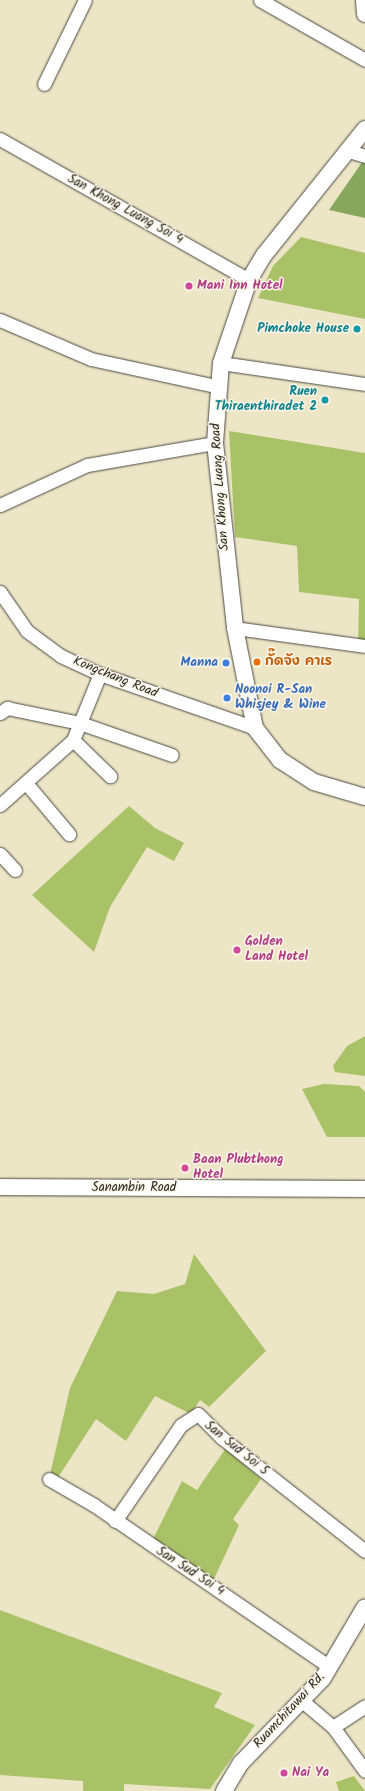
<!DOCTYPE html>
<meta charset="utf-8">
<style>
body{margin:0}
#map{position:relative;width:365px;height:1791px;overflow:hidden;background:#ede6c6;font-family:Kalam,"Playpen Sans Thai",sans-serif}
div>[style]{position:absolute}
.green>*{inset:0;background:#a9c167}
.forest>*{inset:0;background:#86a75c}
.roads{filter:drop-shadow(0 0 1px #484742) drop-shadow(0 0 1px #484742)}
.minor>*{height:13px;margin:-6.5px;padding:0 6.5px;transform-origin:6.5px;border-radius:6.5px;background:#fff}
.tertiary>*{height:16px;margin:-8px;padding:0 8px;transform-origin:8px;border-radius:8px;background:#fff}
.dots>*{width:11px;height:11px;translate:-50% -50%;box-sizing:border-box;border:2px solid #fcf5e5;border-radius:50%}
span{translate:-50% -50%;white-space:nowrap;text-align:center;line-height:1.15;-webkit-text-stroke:3px #fcf5e5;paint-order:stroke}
.street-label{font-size:13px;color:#2b2b2b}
.hotel-label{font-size:13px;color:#b23c85;font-weight:700}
.left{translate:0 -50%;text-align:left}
.culture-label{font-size:13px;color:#0d838f;font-weight:700}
.right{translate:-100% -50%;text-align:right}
.food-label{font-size:13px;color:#c56008;font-weight:700}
.shop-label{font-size:13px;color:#366cbe;font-weight:700}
</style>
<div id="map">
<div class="green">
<div style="clip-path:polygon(301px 237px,365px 253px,365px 319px,258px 298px,273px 266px)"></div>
<div style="clip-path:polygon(229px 431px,365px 453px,365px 646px,358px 645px,359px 599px,299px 592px,297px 546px,235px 537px)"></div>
<div style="clip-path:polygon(129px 806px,155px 828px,184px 843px,174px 861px,147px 847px,110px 907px,94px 952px,32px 895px)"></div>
<div style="clip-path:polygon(365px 1036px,365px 1076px,335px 1072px,333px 1066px,347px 1046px)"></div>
<div style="clip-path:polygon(324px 1084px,359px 1086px,365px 1092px,365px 1137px,327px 1137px,302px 1089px)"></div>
<div style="clip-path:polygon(194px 1254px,266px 1351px,209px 1407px,200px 1400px,191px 1414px,155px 1396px,126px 1441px,96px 1419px,59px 1476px,49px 1479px,70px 1388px,117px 1291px,154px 1294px,185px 1284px)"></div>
<div style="clip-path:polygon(226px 1448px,261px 1479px,233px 1519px,239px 1525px,213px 1581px,152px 1541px,182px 1481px,197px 1490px)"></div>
<div style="clip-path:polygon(0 1610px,222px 1693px,214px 1707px,255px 1725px,210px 1789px,124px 1784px,124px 1791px,83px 1791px,83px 1781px,0 1775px)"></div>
<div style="clip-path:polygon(354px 1776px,365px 1791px,339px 1791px,336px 1782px)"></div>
</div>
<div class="forest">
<div style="clip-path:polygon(365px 158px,365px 218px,329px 210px)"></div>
</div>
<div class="roads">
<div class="minor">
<div style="left:260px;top:0;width:121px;rotate:29.7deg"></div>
<div style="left:44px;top:84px;width:93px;rotate:-64deg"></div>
<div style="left:0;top:139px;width:286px;rotate:29.5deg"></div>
<div style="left:349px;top:151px;width:17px;rotate:17deg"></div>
<div style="left:0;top:320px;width:99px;rotate:23.2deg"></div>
<div style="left:91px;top:359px;width:128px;rotate:12.2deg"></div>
<div style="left:221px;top:363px;width:146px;rotate:8.3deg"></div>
<div style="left:0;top:505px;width:96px;rotate:-24.7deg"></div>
<div style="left:87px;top:465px;width:130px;rotate:-9.8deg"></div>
<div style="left:0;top:592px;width:47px;rotate:55.3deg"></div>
<div style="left:27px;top:631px;width:42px;rotate:36.3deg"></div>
<div style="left:61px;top:656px;width:43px;rotate:24.8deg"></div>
<div style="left:100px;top:674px;width:164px;rotate:19.2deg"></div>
<div style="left:235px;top:628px;width:131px;rotate:7.9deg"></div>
<div style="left:0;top:713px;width:9px;rotate:-36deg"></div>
<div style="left:7px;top:708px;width:75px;rotate:11.6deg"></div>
<div style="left:80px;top:723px;width:97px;rotate:19.2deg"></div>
<div style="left:73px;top:740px;width:52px;rotate:44.2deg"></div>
<div style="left:26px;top:783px;width:67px;rotate:49.9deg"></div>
<div style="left:0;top:805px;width:98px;rotate:-41.7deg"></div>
<div style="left:73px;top:740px;width:71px;rotate:-67.8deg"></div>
<div style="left:0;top:854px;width:22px;rotate:47deg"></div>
<div style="left:49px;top:1479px;width:52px;rotate:30deg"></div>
<div style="left:94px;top:1505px;width:286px;rotate:34.5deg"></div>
<div style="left:115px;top:1521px;width:116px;rotate:-55.5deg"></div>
<div style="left:181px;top:1425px;width:20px;rotate:-33deg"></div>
<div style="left:198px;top:1414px;width:34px;rotate:45deg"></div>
<div style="left:222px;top:1438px;width:182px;rotate:38.3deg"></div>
<div style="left:301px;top:1700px;width:42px;rotate:40.2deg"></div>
<div style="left:333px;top:1727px;width:54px;rotate:54deg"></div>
<div style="left:333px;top:1727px;width:38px;rotate:-33deg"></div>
</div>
<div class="tertiary">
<div style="left:364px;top:0;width:14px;rotate:86deg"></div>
<div style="left:365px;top:129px;width:161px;rotate:128.7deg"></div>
<div style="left:264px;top:255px;width:29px;rotate:121deg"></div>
<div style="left:249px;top:280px;width:88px;rotate:108.6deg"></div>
<div style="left:221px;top:363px;width:80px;rotate:94.3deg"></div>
<div style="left:215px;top:443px;width:186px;rotate:83.8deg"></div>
<div style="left:235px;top:628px;width:102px;rotate:78.7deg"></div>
<div style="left:255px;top:728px;width:41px;rotate:52deg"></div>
<div style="left:280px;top:760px;width:40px;rotate:32.9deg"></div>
<div style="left:314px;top:782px;width:53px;rotate:16.4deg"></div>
<div style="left:0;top:1187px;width:365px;rotate:0.3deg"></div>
<div style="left:224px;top:1791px;width:33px;rotate:-59deg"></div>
<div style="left:241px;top:1763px;width:118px;rotate:-46deg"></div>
<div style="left:323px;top:1678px;width:82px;rotate:-59.4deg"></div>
</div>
</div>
<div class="dots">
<div style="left:189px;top:286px;background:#d1479c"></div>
<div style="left:357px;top:329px;background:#0f9aa8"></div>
<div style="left:325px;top:400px;background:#0f9aa8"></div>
<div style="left:257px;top:662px;background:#e8710a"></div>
<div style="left:226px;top:663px;background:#3f7fe0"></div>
<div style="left:227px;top:698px;background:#3f7fe0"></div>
<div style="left:237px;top:950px;background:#d1479c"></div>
<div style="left:185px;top:1168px;background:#d1479c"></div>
<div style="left:284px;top:1773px;background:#d1479c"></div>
</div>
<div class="street-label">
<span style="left:125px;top:210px;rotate:29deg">San Khong Luang Soi 4</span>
<span style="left:221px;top:487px;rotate:-94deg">San Khong Luang Road</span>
<span style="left:115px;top:678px;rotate:22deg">Kongchang Road</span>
<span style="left:134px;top:1188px">Sanambin Road</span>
<span style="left:236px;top:1449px;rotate:39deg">San Sud Soi 5</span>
<span style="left:190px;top:1572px;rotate:33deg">San Sud Soi 4</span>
<span style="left:290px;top:1711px;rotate:-47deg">Ruamchitawai Rd.</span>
</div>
<div class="hotel-label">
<span class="left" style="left:197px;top:286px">Mani Inn Hotel</span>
<span class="left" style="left:245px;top:950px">Golden<br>Land Hotel</span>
<span class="left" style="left:193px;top:1168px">Baan Plubthong<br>Hotel</span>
<span class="left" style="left:292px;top:1773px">Nai Ya</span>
</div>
<div class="culture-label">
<span class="right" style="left:349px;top:329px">Pimchoke House</span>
<span class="right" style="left:317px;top:400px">Ruen<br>Thiraenthiradet 2</span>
</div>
<div class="food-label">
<span class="left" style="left:265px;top:662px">กั๊ดจัง คาเร</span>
</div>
<div class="shop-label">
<span class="right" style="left:218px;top:663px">Manna</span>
<span class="left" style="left:235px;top:698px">Noonoi R-San<br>Whisjey &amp; Wine</span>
</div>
</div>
